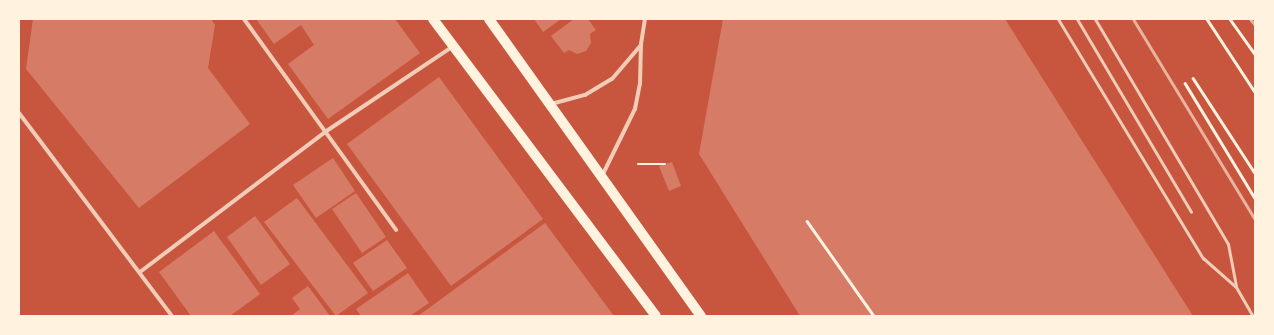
<!DOCTYPE html>
<style>
body{margin:0}
#map{position:relative;width:1274px;height:335px;overflow:hidden;background:#c8553d;font-family:Commissioner,sans-serif}
div>[style]{position:absolute}
.building>*{inset:0;background:#d67c66}
.path>*{height:2.5px;margin:-1.25px;padding:0 1.25px;transform-origin:1.25px;border-radius:1.25px;background:#fff3e0}
.service>*{height:3px;margin:-1.5px;padding:0 1.5px;transform-origin:1.5px;border-radius:1.5px;background:#f1ccb7}
.minor>*{height:4px;margin:-2px;padding:0 2px;transform-origin:2px;border-radius:2px;background:#f1ccb7}
.primary>*{height:10px;margin:-5px;padding:0 5px;transform-origin:5px;border-radius:5px;background:#fff3e0}
.rail>*{height:3px;margin:-1.5px;padding:0 1.5px;transform-origin:1.5px;border-radius:1.5px;background:#e9b49f}
span{translate:-50% -50%;white-space:nowrap;text-align:center;line-height:1.15;-webkit-text-stroke:3.5px #fff3e0;paint-order:stroke}
.frame{position:absolute;inset:0;border:20px solid #fff3e0;pointer-events:none}
</style>
<div id="map">
<div class="building">
<div style="clip-path:polygon(33px 19px,211px 19px,215px 25px,208px 68px,250px 124px,139px 208px,26px 69px)"></div>
<div style="clip-path:polygon(256px 19px,395px 19px,420px 53px,328px 119px,288px 64px,314px 45px,301px 25px,274px 44px)"></div>
<div style="clip-path:polygon(534px 19px,561px 19px,543px 32px)"></div>
<div style="clip-path:polygon(574px 19px,588px 19px,596px 30px,590px 34px,591px 43px,586px 51px,577px 54px,569px 50px,564px 53px,551px 36px)"></div>
<div style="clip-path:polygon(723px 19px,1005px 19px,1193px 316px,800px 316px,699px 154px)"></div>
<div style="clip-path:polygon(439px 77px,543px 219px,451px 286px,347px 144px)"></div>
<div style="clip-path:polygon(333px 158px,355px 191px,316px 218px,293px 185px)"></div>
<div style="clip-path:polygon(672px 162px,681px 186px,669px 191px,659px 166px)"></div>
<div style="clip-path:polygon(356px 193px,386px 237px,362px 253px,332px 209px)"></div>
<div style="clip-path:polygon(297px 198px,368px 293px,336px 316px,264px 222px)"></div>
<div style="clip-path:polygon(255px 216px,290px 264px,261px 285px,227px 237px)"></div>
<div style="clip-path:polygon(545px 223px,614px 316px,418px 316px)"></div>
<div style="clip-path:polygon(214px 231px,260px 294px,230px 316px,191px 316px,159px 272px)"></div>
<div style="clip-path:polygon(387px 240px,407px 268px,373px 291px,353px 263px)"></div>
<div style="clip-path:polygon(408px 273px,429px 303px,410px 316px,361px 316px,356px 309px)"></div>
<div style="clip-path:polygon(308px 286px,330px 316px,291px 316px,300px 309px,292px 298px)"></div>
</div>
<div class="path">
<div style="left:1207px;top:19px;width:87px;rotate:56.7deg"></div>
<div style="left:1230px;top:19px;width:43px;rotate:54.5deg"></div>
<div style="left:1193px;top:78px;width:113px;rotate:56.9deg"></div>
<div style="left:1185px;top:83px;width:135px;rotate:58.7deg"></div>
<div style="left:638px;top:164px;width:27px"></div>
<div style="left:807px;top:221px;width:116px;rotate:54.8deg"></div>
</div>
<div class="service">
<div style="left:1058px;top:19px;width:280px;rotate:58.8deg"></div>
<div style="left:1203px;top:258px;width:44px;rotate:41.3deg"></div>
<div style="left:1236px;top:287px;width:34px;rotate:60deg"></div>
<div style="left:1077px;top:19px;width:224px;rotate:59.4deg"></div>
<div style="left:1095px;top:19px;width:261px;rotate:59.4deg"></div>
<div style="left:1228px;top:244px;width:43px;rotate:79.2deg"></div>
</div>
<div class="minor">
<div style="left:244px;top:19px;width:260px;rotate:54.2deg"></div>
<div style="left:551px;top:104px;width:35px;rotate:-15deg"></div>
<div style="left:585px;top:95px;width:31px;rotate:-31deg"></div>
<div style="left:612px;top:79px;width:45px;rotate:-49.5deg"></div>
<div style="left:19px;top:113px;width:254px;rotate:53deg"></div>
<div style="left:602px;top:176px;width:75px;rotate:-63.8deg"></div>
<div style="left:635px;top:109px;width:25px;rotate:-79deg"></div>
<div style="left:640px;top:84px;width:40px;rotate:-88.6deg"></div>
<div style="left:641px;top:44px;width:25px;rotate:-81deg"></div>
<div style="left:140px;top:272px;width:232px;rotate:-37.1deg"></div>
<div style="left:325px;top:132px;width:153px;rotate:-33.8deg"></div>
</div>
<div class="primary">
<div style="left:433px;top:19px;width:371px;rotate:53.1deg"></div>
<div style="left:489px;top:19px;width:365px;rotate:54.5deg"></div>
</div>
<div class="rail">
<div style="left:1133px;top:19px;width:235px;rotate:58.7deg"></div>
<div style="left:1250px;top:19px;width:8px;rotate:50deg"></div>
</div>
<div class="frame"></div>
</div>
